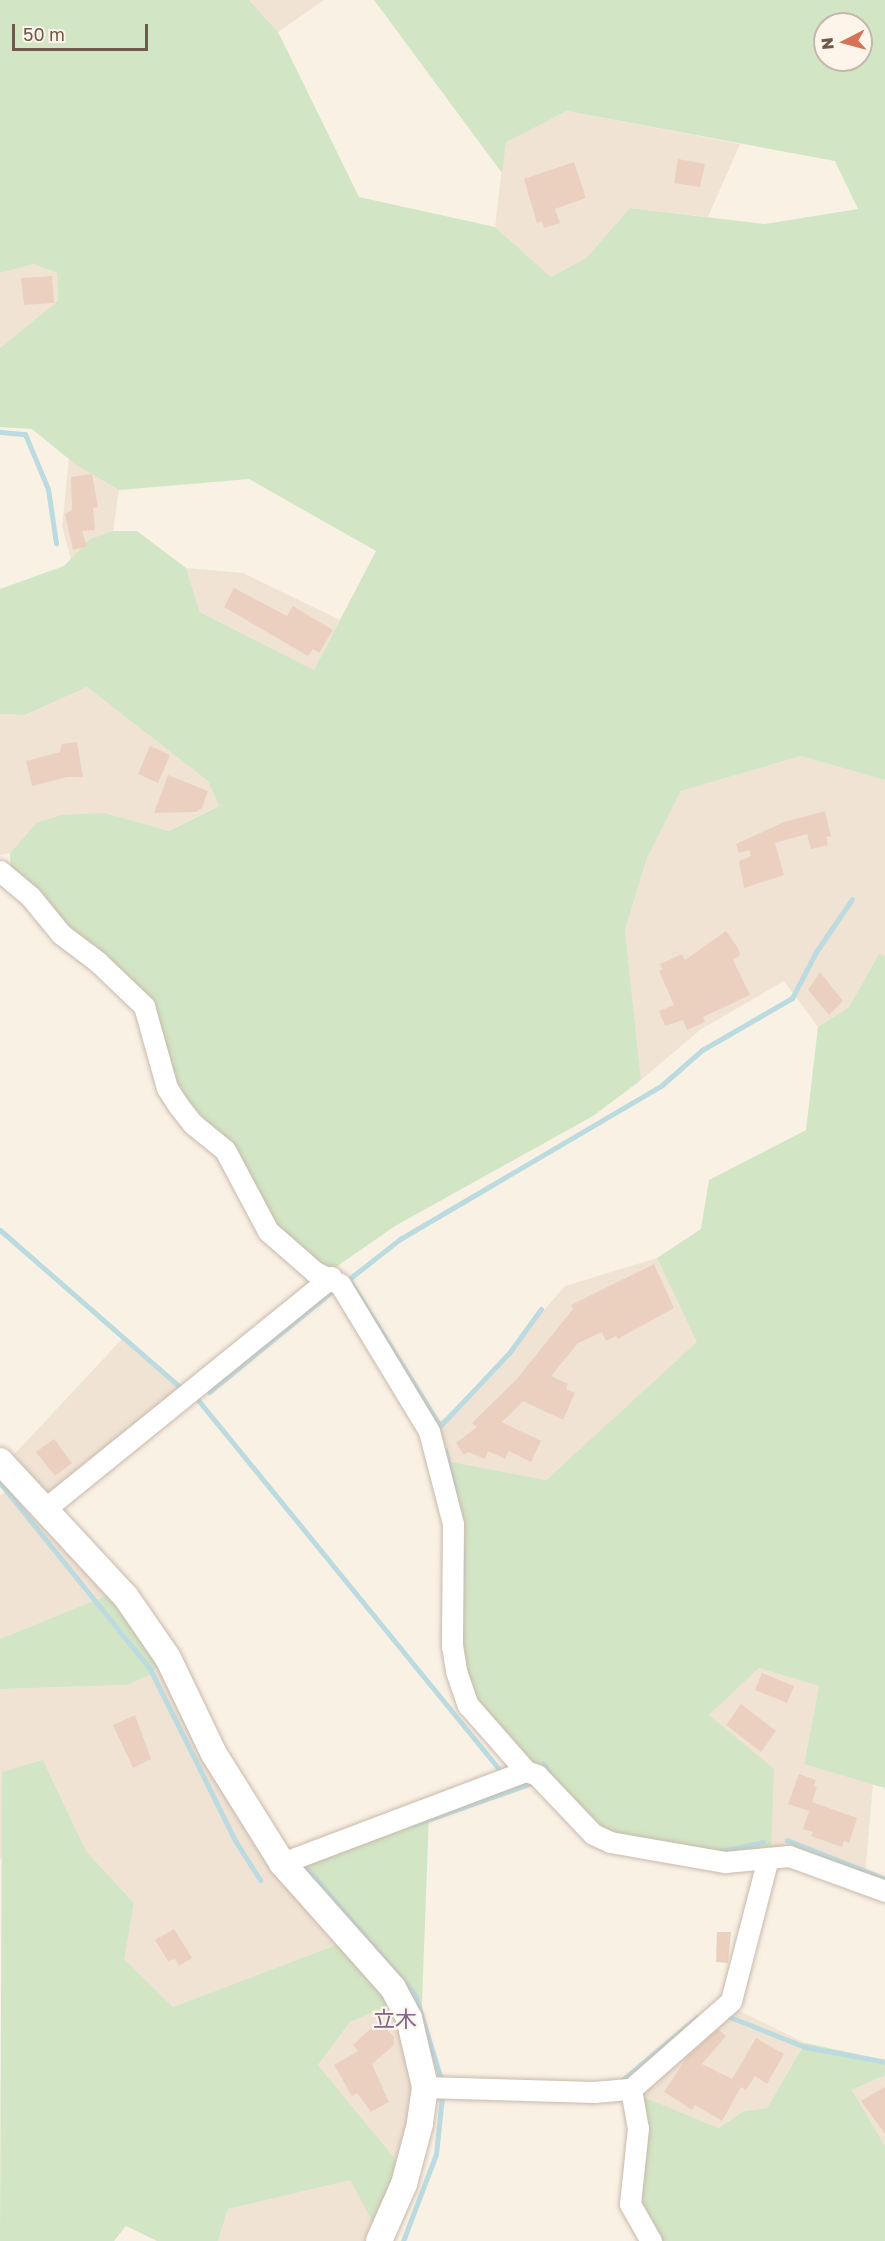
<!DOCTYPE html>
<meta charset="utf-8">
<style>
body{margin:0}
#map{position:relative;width:885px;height:2241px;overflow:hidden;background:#f9f1e4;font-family:"Golos Text","Noto Sans JP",sans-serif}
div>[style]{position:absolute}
.residential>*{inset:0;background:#f0e3d4}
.green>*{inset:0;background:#d2e5c5}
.stream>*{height:5px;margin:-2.5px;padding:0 2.5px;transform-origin:2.5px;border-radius:2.5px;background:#bbdbe0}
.building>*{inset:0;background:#ebd0bf}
.roads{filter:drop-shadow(0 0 2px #c9b9ac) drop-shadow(0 0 2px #c9b9ac)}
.minor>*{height:21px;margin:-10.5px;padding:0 10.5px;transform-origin:10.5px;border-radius:10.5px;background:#fff}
.tertiary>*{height:26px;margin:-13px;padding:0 13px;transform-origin:13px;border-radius:13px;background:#fff}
span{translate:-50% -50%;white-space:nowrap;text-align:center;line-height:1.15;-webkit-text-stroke:4.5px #fdf5ea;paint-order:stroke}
.quarter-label{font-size:22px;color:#7d658b}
.north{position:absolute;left:813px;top:12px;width:60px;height:60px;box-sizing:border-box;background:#fdf5ea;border:2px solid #c4b7ab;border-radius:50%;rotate:264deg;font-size:16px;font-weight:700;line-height:24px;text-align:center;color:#6f594d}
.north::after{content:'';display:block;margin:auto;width:21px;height:27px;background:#d57257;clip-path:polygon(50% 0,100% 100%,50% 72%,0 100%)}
.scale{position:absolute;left:12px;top:24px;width:136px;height:27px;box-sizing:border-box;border:3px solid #6f594d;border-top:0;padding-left:8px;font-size:18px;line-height:21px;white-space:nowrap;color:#6f594d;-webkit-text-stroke:4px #fdf5ea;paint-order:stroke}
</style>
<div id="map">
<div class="residential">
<div style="clip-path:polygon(249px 0,324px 0,278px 32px)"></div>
<div style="clip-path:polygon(567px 111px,740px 144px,708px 217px,630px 208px,586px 258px,551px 277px,495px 227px,505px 142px)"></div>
<div style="clip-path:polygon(34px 264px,57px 273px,58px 302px,0 348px,0 273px)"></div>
<div style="clip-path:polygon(69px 459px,119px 490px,113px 531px,90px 539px,71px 559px,62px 527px)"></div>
<div style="clip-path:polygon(186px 568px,243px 573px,340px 620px,314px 670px,200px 612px)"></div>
<div style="clip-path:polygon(87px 687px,208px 781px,219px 806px,169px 831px,105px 813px,36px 823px,10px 853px,0 855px,0 714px,25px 715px)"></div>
<div style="clip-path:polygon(801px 756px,885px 780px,885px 956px,879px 955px,849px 1007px,818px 1027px,784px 981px,700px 1030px,641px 1080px,625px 930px,647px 858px,681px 791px)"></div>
<div style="clip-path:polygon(657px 1258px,698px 1342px,546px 1480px,447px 1461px,434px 1426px,466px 1400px,565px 1286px)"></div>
<div style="clip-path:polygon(123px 1338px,180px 1387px,45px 1497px,9px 1460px)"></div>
<div style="clip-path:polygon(18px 1485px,108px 1595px,0 1639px,0 1495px)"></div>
<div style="clip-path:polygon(160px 1660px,341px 1943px,173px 2007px,123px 1959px,134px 1903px,86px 1851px,43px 1760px,0 1860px,0 1689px,127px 1685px)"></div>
<div style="clip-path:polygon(759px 1668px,819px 1686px,804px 1764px,873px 1783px,865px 1876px,818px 1855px,771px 1852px,709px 1715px)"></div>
<div style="clip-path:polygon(393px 2004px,417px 2099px,401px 2166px,318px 2065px,350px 2022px)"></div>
<div style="clip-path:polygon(733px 2008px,805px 2043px,767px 2108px,744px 2111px,717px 2128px,637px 2094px)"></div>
<div style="clip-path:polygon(885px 2075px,885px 2146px,852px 2090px)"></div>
<div style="clip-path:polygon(350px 2179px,376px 2228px,371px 2241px,218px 2241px,228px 2209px)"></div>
</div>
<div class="green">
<div style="clip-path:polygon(evenodd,0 0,249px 0,278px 32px,359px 197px,495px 227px,551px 277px,586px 258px,630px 208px,765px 224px,858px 209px,835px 161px,567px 111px,506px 142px,502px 173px,374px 0,885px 0,885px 780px,801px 756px,681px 791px,647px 858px,625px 930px,641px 1080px,593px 1116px,395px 1226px,336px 1267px,322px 1268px,271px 1225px,176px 1090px,148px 1004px,11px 875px,10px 853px,36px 823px,61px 815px,105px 813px,169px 831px,219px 806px,208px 781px,87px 687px,25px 715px,0 714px,0 589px,64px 566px,90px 539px,113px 531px,137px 531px,186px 568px,200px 612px,314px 670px,376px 551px,249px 479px,119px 490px,75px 464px,32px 429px,0 427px,0 348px,58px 301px,57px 273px,34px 264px,0 273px,0 0,825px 24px,861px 24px,861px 60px,825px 60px,825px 24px)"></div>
<div style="clip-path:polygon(879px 954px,885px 956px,885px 1788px,804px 1764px,819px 1686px,759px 1668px,709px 1715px,774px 1769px,771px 1852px,725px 1858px,598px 1831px,480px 1712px,461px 1669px,447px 1461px,546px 1480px,697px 1342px,657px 1258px,701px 1229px,709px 1180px,806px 1130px,818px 1027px,849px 1007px)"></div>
<div style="clip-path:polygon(108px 1595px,160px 1660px,153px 1673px,127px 1685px,0 1689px,0 1639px)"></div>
<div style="clip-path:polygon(43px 1760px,86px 1851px,134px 1903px,124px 1959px,173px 2007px,341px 1943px,393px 2004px,350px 2022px,318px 2065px,401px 2166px,376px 2228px,350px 2180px,228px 2209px,218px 2241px,157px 2241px,126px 2226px,114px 2241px,0 2241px,2px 1772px)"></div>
<div style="clip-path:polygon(429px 1814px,421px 2029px,297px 1862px)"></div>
<div style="clip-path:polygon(805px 2043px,885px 2060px,885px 2075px,852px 2090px,885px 2146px,885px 2241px,657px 2241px,637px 2208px,637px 2094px,718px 2128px,744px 2111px,767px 2108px)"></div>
</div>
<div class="stream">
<div style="left:0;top:432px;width:25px;rotate:5deg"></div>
<div style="left:25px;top:434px;width:60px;rotate:67.3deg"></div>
<div style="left:48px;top:489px;width:55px;rotate:81.6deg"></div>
<div style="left:0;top:1230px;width:239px;rotate:41.1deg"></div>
<div style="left:541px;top:1309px;width:54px;rotate:126deg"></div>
<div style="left:509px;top:1353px;width:100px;rotate:133.4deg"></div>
<div style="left:440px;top:1426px;width:173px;rotate:-121.8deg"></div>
<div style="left:349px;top:1279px;width:65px;rotate:-38.1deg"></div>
<div style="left:400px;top:1239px;width:304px;rotate:-30.4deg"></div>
<div style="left:662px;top:1085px;width:53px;rotate:-41.2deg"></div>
<div style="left:702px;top:1050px;width:104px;rotate:-30deg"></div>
<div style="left:792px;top:998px;width:52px;rotate:-62.4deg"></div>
<div style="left:816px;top:952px;width:64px;rotate:-55.8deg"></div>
<div style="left:209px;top:1392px;width:158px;rotate:-39.3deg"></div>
<div style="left:198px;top:1400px;width:480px;rotate:50.8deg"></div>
<div style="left:445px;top:1450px;width:41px;rotate:76deg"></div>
<div style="left:0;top:1483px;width:239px;rotate:51.1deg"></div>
<div style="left:150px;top:1669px;width:193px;rotate:63.6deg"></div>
<div style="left:236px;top:1842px;width:45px;rotate:57.7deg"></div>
<div style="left:462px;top:1582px;width:33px;rotate:-88deg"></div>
<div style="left:544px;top:1764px;width:10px;rotate:61deg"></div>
<div style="left:413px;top:1825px;width:132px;rotate:-19.5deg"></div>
<div style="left:787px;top:1840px;width:105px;rotate:21.7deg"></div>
<div style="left:721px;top:1851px;width:43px;rotate:-12.1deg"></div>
<div style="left:302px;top:1863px;width:174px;rotate:49.4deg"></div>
<div style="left:415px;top:1995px;width:88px;rotate:72.8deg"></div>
<div style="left:441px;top:2079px;width:5px"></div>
<div style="left:730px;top:2017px;width:81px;rotate:21.8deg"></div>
<div style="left:805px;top:2047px;width:81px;rotate:10.6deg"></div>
<div style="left:619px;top:2083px;width:102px;rotate:-40.2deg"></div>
<div style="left:403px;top:2241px;width:93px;rotate:-69.2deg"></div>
<div style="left:436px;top:2154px;width:57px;rotate:-84deg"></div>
</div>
<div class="building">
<div style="clip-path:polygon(678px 159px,705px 164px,700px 187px,674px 183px)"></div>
<div style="clip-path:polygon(574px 162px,586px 198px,555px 209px,560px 223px,544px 228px,542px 221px,537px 223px,524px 179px)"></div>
<div style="clip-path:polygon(52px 276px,54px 303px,24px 305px,21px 278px)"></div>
<div style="clip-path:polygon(92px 474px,98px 507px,93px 508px,95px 530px,82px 531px,87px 546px,73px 550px,65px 514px,72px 510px,71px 477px)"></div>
<div style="clip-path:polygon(234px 588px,287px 616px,293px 606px,333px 630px,319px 653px,313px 649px,308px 656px,224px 607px)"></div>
<div style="clip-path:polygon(77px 742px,83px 777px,67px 777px,32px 786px,26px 761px,60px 752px,62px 744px)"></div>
<div style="clip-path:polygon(150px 746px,170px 755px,158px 783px,138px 774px)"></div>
<div style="clip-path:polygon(168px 775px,208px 791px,202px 808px,196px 812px,154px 813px)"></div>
<div style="clip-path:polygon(825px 811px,831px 836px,826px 837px,828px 845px,811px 849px,807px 834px,775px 843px,784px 875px,744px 888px,739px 861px,751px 856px,749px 850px,739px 853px,736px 844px,784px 822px)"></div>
<div style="clip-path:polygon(726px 931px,738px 948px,740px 955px,733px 960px,750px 995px,703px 1017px,705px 1022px,687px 1030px,683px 1020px,665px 1026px,659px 1011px,674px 1005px,659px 971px,662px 969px,660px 964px,682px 954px,685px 960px)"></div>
<div style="clip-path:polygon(820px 972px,843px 1001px,829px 1015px,808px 990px)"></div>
<div style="clip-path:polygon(654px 1264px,674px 1308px,618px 1339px,616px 1336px,606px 1341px,602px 1332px,578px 1343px,551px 1376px,568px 1384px,566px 1389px,575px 1393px,563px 1420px,523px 1401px,502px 1422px,541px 1441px,531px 1462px,509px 1451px,505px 1459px,488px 1451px,485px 1459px,468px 1452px,464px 1455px,456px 1443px,477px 1427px,472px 1423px,516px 1380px,573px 1309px,571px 1305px)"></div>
<div style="clip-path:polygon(54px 1439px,72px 1463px,55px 1476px,36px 1452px)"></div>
<div style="clip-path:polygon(762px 1673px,794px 1686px,787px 1703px,755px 1690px)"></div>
<div style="clip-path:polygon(741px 1704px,776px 1731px,761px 1752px,726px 1725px)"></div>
<div style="clip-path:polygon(135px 1715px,151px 1759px,133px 1768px,113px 1725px)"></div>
<div style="clip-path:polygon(799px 1774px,816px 1780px,814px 1786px,817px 1787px,809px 1811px,788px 1804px)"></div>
<div style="clip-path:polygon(812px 1802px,857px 1818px,849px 1843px,844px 1841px,842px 1847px,811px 1836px,813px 1832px,803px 1829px)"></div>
<div style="clip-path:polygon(174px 1929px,192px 1958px,179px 1966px,175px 1959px,168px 1961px,155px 1940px)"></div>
<div style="clip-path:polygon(717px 1932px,731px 1932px,728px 1963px,716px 1962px)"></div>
<div style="clip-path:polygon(379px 2021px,394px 2037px,394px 2045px,372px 2064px,389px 2102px,371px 2112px,357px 2093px,352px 2096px,334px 2065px,358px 2051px,353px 2045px)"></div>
<div style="clip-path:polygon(718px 2029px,726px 2036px,702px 2064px,732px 2079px,756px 2038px,784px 2054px,767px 2084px,755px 2076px,746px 2090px,741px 2087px,722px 2121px,695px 2105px,692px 2110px,664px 2092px,687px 2057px)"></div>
<div style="clip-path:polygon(885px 2087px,885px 2134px,861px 2101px)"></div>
</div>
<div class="roads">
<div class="minor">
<div style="left:0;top:871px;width:39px;rotate:40deg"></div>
<div style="left:30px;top:896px;width:49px;rotate:50.8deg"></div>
<div style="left:61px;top:934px;width:46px;rotate:37.1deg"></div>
<div style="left:98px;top:962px;width:64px;rotate:43.7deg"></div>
<div style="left:144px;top:1006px;width:85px;rotate:74.3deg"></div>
<div style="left:167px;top:1088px;width:20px;rotate:57deg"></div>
<div style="left:178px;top:1105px;width:24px;rotate:52deg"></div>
<div style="left:193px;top:1124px;width:41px;rotate:39.1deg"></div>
<div style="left:225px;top:1150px;width:92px;rotate:62deg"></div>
<div style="left:268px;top:1231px;width:62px;rotate:41.1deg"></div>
<div style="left:315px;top:1272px;width:28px;rotate:26deg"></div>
<div style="left:340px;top:1284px;width:172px;rotate:58.8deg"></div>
<div style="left:429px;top:1431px;width:96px;rotate:75.5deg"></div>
<div style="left:453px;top:1524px;width:121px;rotate:90.5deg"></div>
<div style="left:452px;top:1645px;width:26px;rotate:81deg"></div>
<div style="left:456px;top:1671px;width:36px;rotate:71deg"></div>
<div style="left:468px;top:1705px;width:88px;rotate:48.7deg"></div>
<div style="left:526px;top:1771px;width:12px;rotate:20deg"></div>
<div style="left:537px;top:1775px;width:81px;rotate:46.5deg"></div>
<div style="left:593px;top:1834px;width:19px;rotate:25deg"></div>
<div style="left:610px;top:1842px;width:117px;rotate:9.9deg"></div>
<div style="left:725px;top:1862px;width:64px;rotate:-5.4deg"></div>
<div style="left:789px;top:1856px;width:102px;rotate:20deg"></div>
<div style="left:46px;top:1508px;width:367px;rotate:-39deg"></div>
<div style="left:282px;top:1863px;width:261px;rotate:-20.7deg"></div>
<div style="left:425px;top:2087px;width:169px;rotate:1.7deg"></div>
<div style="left:594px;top:2092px;width:37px;rotate:-5deg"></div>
<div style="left:631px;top:2089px;width:133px;rotate:-41.3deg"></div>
<div style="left:731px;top:2001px;width:148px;rotate:-75.5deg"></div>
<div style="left:631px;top:2089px;width:40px;rotate:80deg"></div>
<div style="left:638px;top:2128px;width:76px;rotate:96deg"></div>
<div style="left:630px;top:2204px;width:43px;rotate:60.4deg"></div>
</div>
<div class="tertiary">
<div style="left:0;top:1461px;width:185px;rotate:47.2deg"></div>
<div style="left:126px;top:1597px;width:74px;rotate:55.5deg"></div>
<div style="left:168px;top:1658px;width:106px;rotate:64.4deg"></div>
<div style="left:214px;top:1754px;width:128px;rotate:58deg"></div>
<div style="left:282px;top:1863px;width:167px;rotate:48.4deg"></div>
<div style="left:393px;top:1988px;width:34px;rotate:62deg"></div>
<div style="left:409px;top:2018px;width:71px;rotate:76.9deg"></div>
<div style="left:425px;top:2087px;width:37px;rotate:98deg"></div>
<div style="left:420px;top:2124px;width:62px;rotate:104.9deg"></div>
<div style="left:404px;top:2184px;width:62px;rotate:113.7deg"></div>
</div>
</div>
<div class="quarter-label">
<span style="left:395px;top:2019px">立木</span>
</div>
<div class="north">N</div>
<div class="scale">50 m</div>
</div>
